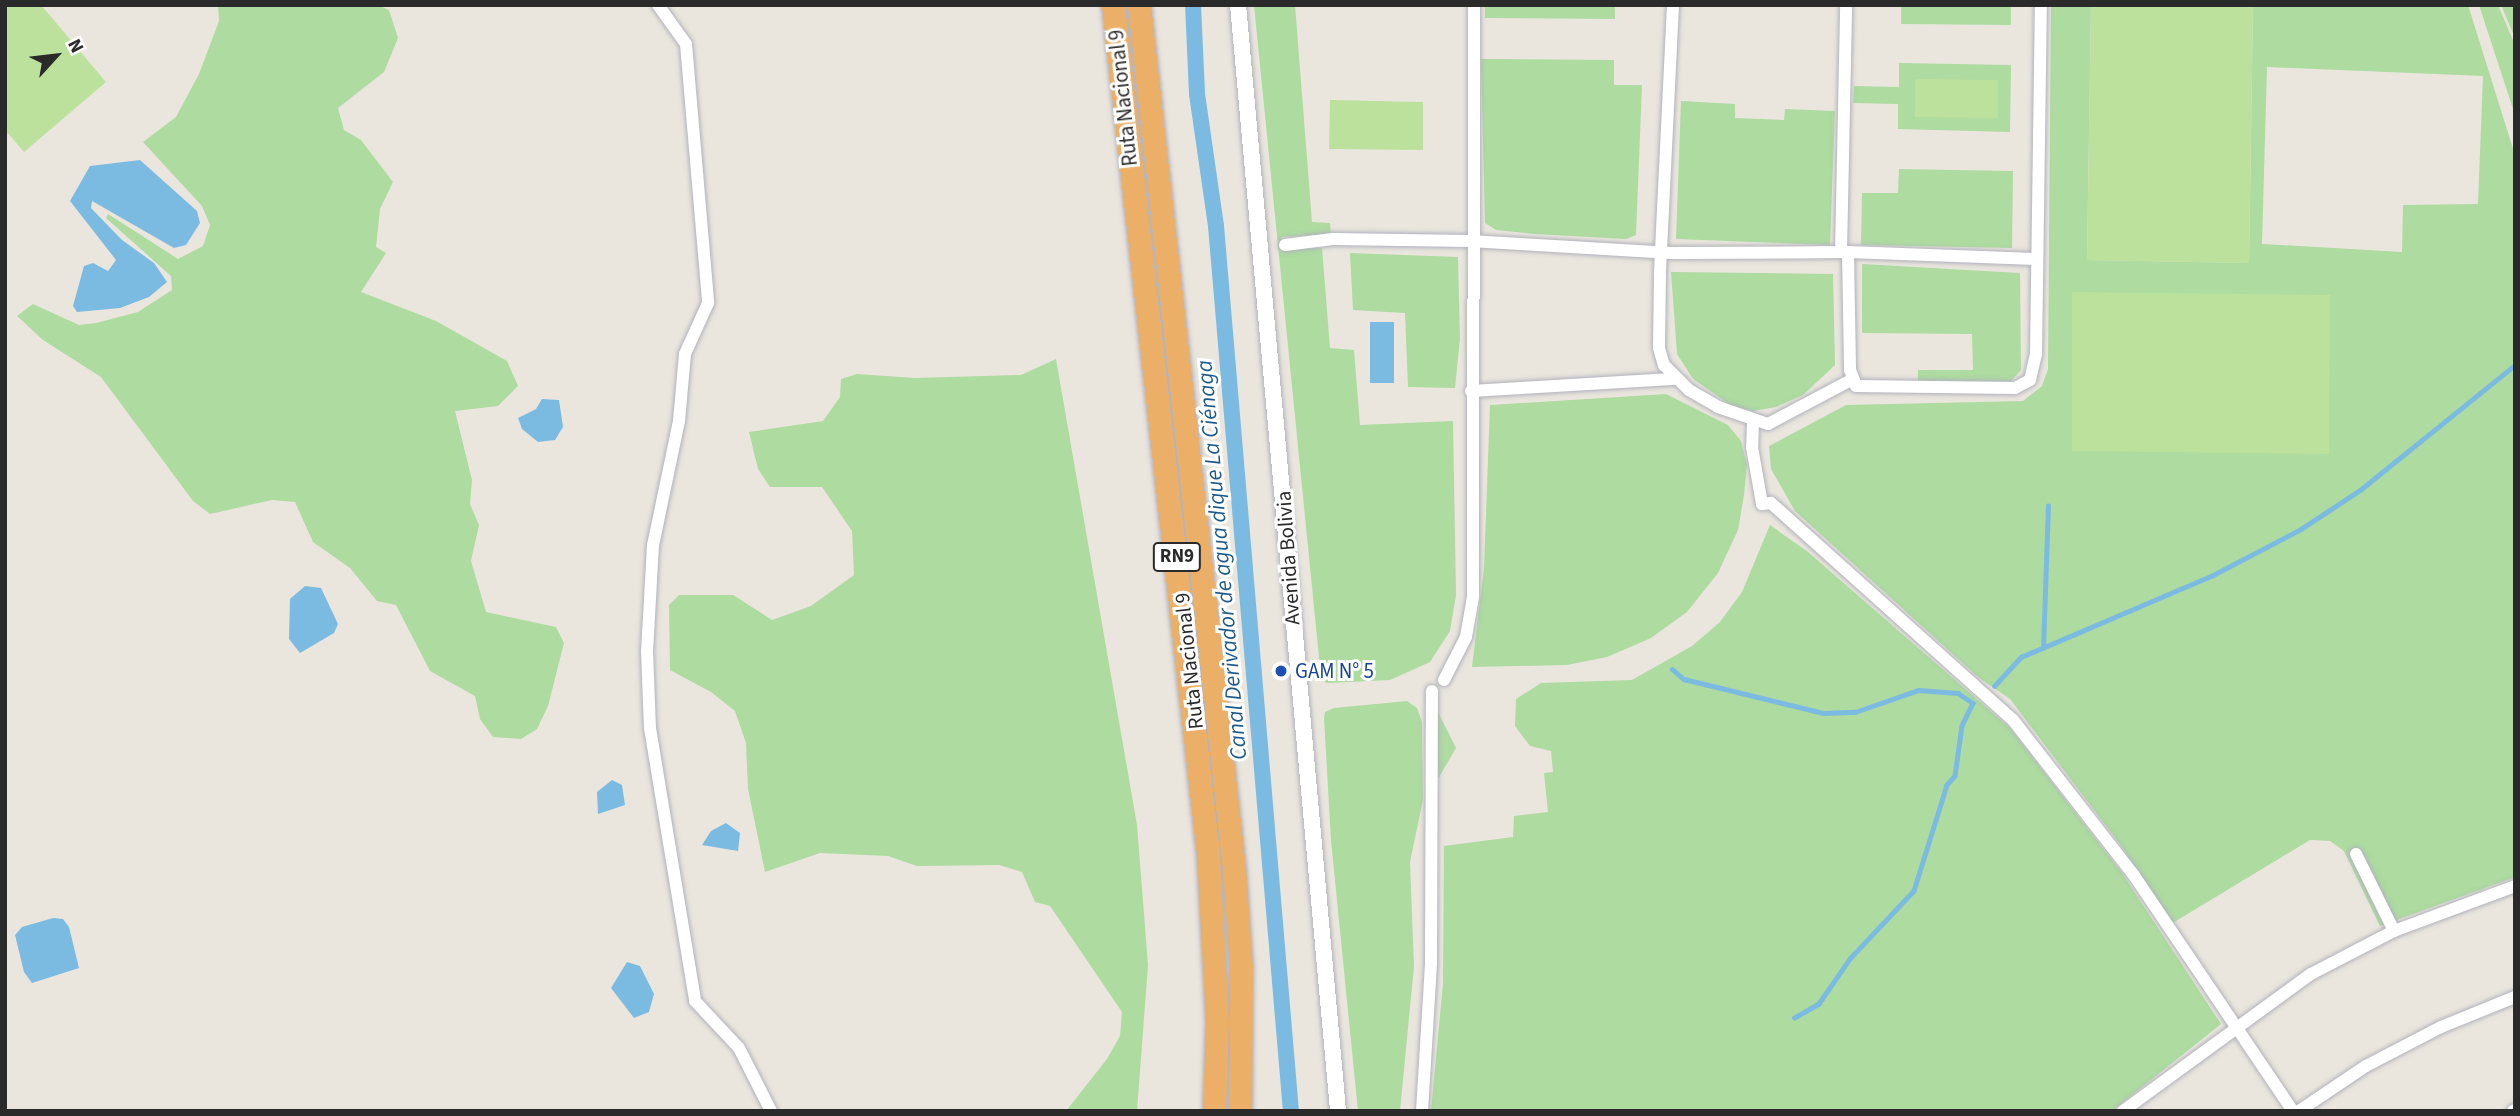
<!DOCTYPE html>
<meta charset="utf-8">
<style>
body{margin:0}
#map{position:relative;width:2520px;height:1116px;overflow:hidden;background:#eae6de;font-family:"Source Sans 3",sans-serif}
div>[style]{position:absolute}
.green>*{inset:0;background:#addba0}
.pitch>*{inset:0;background:#bce19d}
.water>*{inset:0;background:#7cbbe1}
.stream>*{height:4.5px;margin:-2.25px;padding:0 2.25px;transform-origin:2.25px;border-radius:2.25px;background:#7cbbe1}
.canal>*{height:16px;margin:-8px;padding:0 8px;transform-origin:8px;border-radius:8px;background:#7cbbe1}
.roads{filter:drop-shadow(0 0 2px #b1b2bc) drop-shadow(0 0 2px #b1b2bc)}
.minor>*{height:12px;margin:-6px;padding:0 6px;transform-origin:6px;border-radius:6px;background:#fff}
.tertiary>*{height:16px;margin:-8px;padding:0 8px;transform-origin:8px;border-radius:8px;background:#fff}
.motorway>*{height:23px;margin:-11.5px;padding:0 11.5px;transform-origin:11.5px;border-radius:11.5px;background:#ecaf67}
.dots>*{width:19px;height:19px;translate:-50% -50%;box-sizing:border-box;border:4px solid #fff;border-radius:50%}
span{translate:-50% -50%;white-space:nowrap;text-align:center;line-height:1.15;-webkit-text-stroke:6px #fff;paint-order:stroke}
.shield-label span{padding:2px 5px;background:#fff;border:2px solid;border-radius:5px;-webkit-text-stroke-width:0}
.shield-label{font-size:19px;color:#2a2a2a;font-weight:700}
.street-label{font-size:21px;color:#2a2a2a}
.transit-label{font-size:21px;color:#164399}
.left{translate:0 -50%;text-align:left}
.water-label{font-size:23px;color:#1c598b;font-style:italic}
.frame{position:absolute;inset:0;border:7px solid #2a2a2a;pointer-events:none}
.north{position:absolute;left:21px;top:21px;width:70px;height:70px;-webkit-text-stroke:5px #fff;paint-order:stroke;rotate:63deg;font-size:19px;font-weight:700;line-height:28px;text-align:center;color:#2a2a2a}
.north::after{content:'';display:block;margin:auto;width:24px;height:32px;background:#2a2a2a;clip-path:polygon(50% 0,100% 100%,50% 72%,0 100%)}
</style>
<div id="map">
<div class="green">
<div style="clip-path:polygon(218px 5px,378px 5px,389px 10px,398px 38px,384px 72px,338px 108px,344px 130px,361px 140px,393px 182px,380px 209px,376px 247px,386px 253px,361px 292px,436px 321px,507px 361px,518px 386px,498px 406px,455px 411px,472px 480px,470px 504px,479px 525px,471px 561px,486px 612px,556px 627px,564px 643px,548px 706px,537px 729px,521px 739px,493px 737px,480px 719px,475px 696px,430px 671px,396px 605px,377px 601px,350px 568px,313px 542px,295px 502px,272px 500px,210px 514px,193px 501px,101px 377px,43px 340px,17px 316px,33px 304px,79px 325px,96px 323px,138px 312px,172px 290px,171px 276px,106px 218px,108px 214px,178px 259px,203px 246px,210px 225px,202px 206px,143px 142px,176px 117px,199px 74px,219px 21px)"></div>
<div style="clip-path:polygon(1254px 5px,1295px 5px,1312px 222px,1330px 223px,1331px 234px,1282px 237px,1283px 249px,1322px 248px,1330px 348px,1354px 350px,1360px 425px,1453px 421px,1456px 595px,1450px 631px,1430px 662px,1390px 680px,1326px 683px,1321px 677px)"></div>
<div style="clip-path:polygon(1485px 5px,1615px 5px,1615px 19px,1485px 18px)"></div>
<div style="clip-path:polygon(1901px 5px,2011px 5px,2011px 25px,1901px 24px)"></div>
<div style="clip-path:polygon(evenodd,2051px 5px,2091px 5px,2087px 260px,2249px 263px,2253px 5px,2468px 5px,2515px 155px,2515px 877px,2380px 926px,2344px 851px,2330px 841px,2310px 840px,2171px 924px,2122px 847px,2010px 699px,1978px 677px,1795px 511px,1771px 469px,1769px 446px,1846px 405px,2023px 401px,2042px 386px,2048px 369px,2051px 5px,2267px 67px,2483px 76px,2478px 204px,2403px 205px,2402px 252px,2262px 244px,2267px 67px)"></div>
<div style="clip-path:polygon(2479px 5px,2498px 5px,2515px 45px,2515px 115px)"></div>
<div style="clip-path:polygon(2501px 5px,2515px 5px,2515px 38px)"></div>
<div style="clip-path:polygon(1481px 59px,1614px 60px,1614px 85px,1642px 85px,1636px 235px,1626px 239px,1535px 234px,1496px 230px,1485px 223px)"></div>
<div style="clip-path:polygon(1899px 63px,2011px 65px,2010px 132px,1898px 129px,1898px 104px,1853px 103px,1854px 86px,1899px 87px)"></div>
<div style="clip-path:polygon(1681px 101px,1735px 104px,1735px 118px,1784px 120px,1785px 109px,1835px 111px,1830px 245px,1676px 239px)"></div>
<div style="clip-path:polygon(1899px 169px,2013px 171px,2012px 248px,1861px 245px,1862px 193px,1898px 193px)"></div>
<div style="clip-path:polygon(1350px 253px,1458px 257px,1460px 339px,1455px 388px,1408px 387px,1405px 313px,1353px 310px)"></div>
<div style="clip-path:polygon(1862px 264px,2020px 273px,2021px 370px,2011px 381px,1918px 382px,1918px 370px,1973px 370px,1972px 334px,1862px 333px)"></div>
<div style="clip-path:polygon(1671px 272px,1833px 274px,1835px 365px,1803px 395px,1776px 407px,1753px 411px,1732px 406px,1693px 379px,1677px 354px)"></div>
<div style="clip-path:polygon(1056px 359px,1137px 825px,1148px 965px,1137px 1111px,1066px 1111px,1107px 1059px,1120px 1036px,1122px 1012px,1050px 906px,1035px 902px,1022px 872px,999px 865px,917px 866px,888px 856px,820px 853px,765px 872px,748px 789px,746px 743px,735px 711px,711px 692px,670px 670px,669px 605px,679px 595px,733px 595px,772px 620px,811px 606px,854px 575px,852px 531px,822px 487px,770px 487px,758px 469px,749px 432px,823px 421px,840px 397px,841px 379px,857px 374px,915px 378px,1021px 375px)"></div>
<div style="clip-path:polygon(1666px 394px,1728px 425px,1741px 441px,1747px 465px,1744px 495px,1738px 530px,1718px 573px,1687px 612px,1651px 638px,1607px 657px,1567px 665px,1472px 667px,1484px 569px,1490px 405px)"></div>
<div style="clip-path:polygon(1770px 525px,1808px 552px,2010px 728px,2122px 873px,2221px 1024px,2112px 1111px,1431px 1111px,1443px 984px,1444px 846px,1513px 837px,1514px 816px,1548px 812px,1544px 773px,1553px 772px,1551px 751px,1530px 746px,1515px 726px,1516px 699px,1541px 683px,1632px 680px,1692px 646px,1720px 622px,1742px 592px)"></div>
<div style="clip-path:polygon(1407px 701px,1417px 708px,1422px 722px,1423px 800px,1410px 862px,1414px 966px,1400px 1111px,1358px 1111px,1331px 840px,1324px 718px,1325px 712px,1334px 708px)"></div>
<div style="clip-path:polygon(1436px 708px,1456px 748px,1438px 779px)"></div>
</div>
<div class="pitch">
<div style="clip-path:polygon(5px 5px,41px 5px,106px 82px,24px 152px,5px 130px)"></div>
<div style="clip-path:polygon(2091px 5px,2253px 5px,2249px 263px,2087px 260px)"></div>
<div style="clip-path:polygon(1915px 79px,1998px 80px,1998px 118px,1915px 117px)"></div>
<div style="clip-path:polygon(1330px 100px,1423px 102px,1423px 150px,1329px 149px)"></div>
<div style="clip-path:polygon(2072px 292px,2330px 295px,2329px 454px,2072px 451px)"></div>
</div>
<div class="water">
<div style="clip-path:polygon(140px 160px,197px 211px,200px 223px,186px 245px,174px 248px,92px 201px,91px 208px,122px 240px,154px 263px,167px 282px,149px 297px,120px 308px,77px 312px,73px 306px,84px 266px,93px 263px,108px 271px,116px 260px,70px 201px,90px 166px)"></div>
<div style="clip-path:polygon(1370px 322px,1394px 322px,1394px 383px,1370px 383px)"></div>
<div style="clip-path:polygon(542px 399px,559px 400px,563px 427px,555px 440px,538px 442px,522px 429px,518px 418px,536px 409px)"></div>
<div style="clip-path:polygon(305px 586px,321px 588px,338px 624px,334px 633px,300px 653px,289px 639px,290px 599px)"></div>
<div style="clip-path:polygon(612px 780px,622px 785px,625px 805px,598px 814px,597px 792px)"></div>
<div style="clip-path:polygon(726px 823px,740px 833px,738px 851px,702px 845px,711px 831px)"></div>
<div style="clip-path:polygon(53px 918px,63px 919px,69px 927px,79px 968px,32px 983px,24px 972px,15px 935px,22px 927px)"></div>
<div style="clip-path:polygon(627px 962px,640px 966px,654px 994px,649px 1012px,634px 1018px,611px 988px)"></div>
</div>
<div class="stream">
<div style="left:2043px;top:648px;width:142px;rotate:-88deg"></div>
<div style="left:1672px;top:669px;width:16px;rotate:40deg"></div>
<div style="left:1684px;top:679px;width:143px;rotate:13.7deg"></div>
<div style="left:1823px;top:713px;width:32px;rotate:-2deg"></div>
<div style="left:1855px;top:712px;width:67px;rotate:-19.2deg"></div>
<div style="left:1918px;top:690px;width:40px;rotate:4.3deg"></div>
<div style="left:1958px;top:693px;width:18px;rotate:34deg"></div>
<div style="left:1973px;top:703px;width:25px;rotate:116deg"></div>
<div style="left:1962px;top:726px;width:50px;rotate:98deg"></div>
<div style="left:1955px;top:776px;width:12px;rotate:132deg"></div>
<div style="left:1947px;top:785px;width:111px;rotate:107.3deg"></div>
<div style="left:1914px;top:891px;width:93px;rotate:133.3deg"></div>
<div style="left:1850px;top:959px;width:55px;rotate:124.6deg"></div>
<div style="left:1819px;top:1004px;width:28px;rotate:150deg"></div>
<div style="left:1994px;top:686px;width:40px;rotate:-47deg"></div>
<div style="left:2021px;top:657px;width:209px;rotate:-23.1deg"></div>
<div style="left:2213px;top:575px;width:99px;rotate:-27.6deg"></div>
<div style="left:2301px;top:529px;width:71px;rotate:-33.5deg"></div>
<div style="left:2360px;top:490px;width:199px;rotate:-38.9deg"></div>
</div>
<div class="canal">
<div style="left:1193px;top:5px;width:89px;rotate:87.4deg"></div>
<div style="left:1197px;top:94px;width:133px;rotate:81.8deg"></div>
<div style="left:1216px;top:226px;width:888px;rotate:85.16deg"></div>
</div>
<div class="roads">
<div class="minor">
<div style="left:658px;top:5px;width:48px;rotate:54.3deg"></div>
<div style="left:686px;top:44px;width:260px;rotate:85.1deg"></div>
<div style="left:708px;top:303px;width:56px;rotate:114.3deg"></div>
<div style="left:685px;top:354px;width:67px;rotate:95.1deg"></div>
<div style="left:679px;top:421px;width:127px;rotate:101.8deg"></div>
<div style="left:653px;top:545px;width:106px;rotate:93.2deg"></div>
<div style="left:647px;top:651px;width:77px;rotate:87.8deg"></div>
<div style="left:650px;top:728px;width:277px;rotate:80.6deg"></div>
<div style="left:695px;top:1001px;width:64px;rotate:46.9deg"></div>
<div style="left:739px;top:1048px;width:71px;rotate:63.1deg"></div>
<div style="left:1673px;top:5px;width:270px;rotate:92.8deg"></div>
<div style="left:1660px;top:275px;width:73px;rotate:90.8deg"></div>
<div style="left:1659px;top:348px;width:18px;rotate:74deg"></div>
<div style="left:1664px;top:365px;width:35px;rotate:45deg"></div>
<div style="left:1689px;top:390px;width:34px;rotate:30deg"></div>
<div style="left:1718px;top:407px;width:53px;rotate:18.8deg"></div>
<div style="left:1768px;top:424px;width:94px;rotate:-27.9deg"></div>
<div style="left:1285px;top:245px;width:48px;rotate:-7.1deg"></div>
<div style="left:1333px;top:239px;width:137px;rotate:0.8deg"></div>
<div style="left:1470px;top:241px;width:202px;rotate:3.4deg"></div>
<div style="left:1672px;top:253px;width:176px;rotate:-0.3deg"></div>
<div style="left:1848px;top:252px;width:188px;rotate:2.1deg"></div>
<div style="left:1841px;top:252px;width:247px;rotate:-88.8deg"></div>
<div style="left:1848px;top:252px;width:118px;rotate:89deg"></div>
<div style="left:1850px;top:370px;width:17px;rotate:69deg"></div>
<div style="left:1856px;top:386px;width:159px;rotate:0.7deg"></div>
<div style="left:2015px;top:388px;width:17px;rotate:-28deg"></div>
<div style="left:2030px;top:380px;width:27px;rotate:-77deg"></div>
<div style="left:2036px;top:354px;width:349px;rotate:-89.2deg"></div>
<div style="left:1471px;top:391px;width:205px;rotate:-3.4deg"></div>
<div style="left:1753px;top:423px;width:24px;rotate:92deg"></div>
<div style="left:1752px;top:447px;width:58px;rotate:80deg"></div>
<div style="left:1762px;top:504px;width:9px;rotate:-6deg"></div>
<div style="left:1771px;top:503px;width:325px;rotate:41.9deg"></div>
<div style="left:2013px;top:720px;width:195px;rotate:52.1deg"></div>
<div style="left:2133px;top:874px;width:286px;rotate:56deg"></div>
<div style="left:1444px;top:680px;width:48px;rotate:-62.9deg"></div>
<div style="left:1466px;top:637px;width:41px;rotate:-80.1deg"></div>
<div style="left:1473px;top:597px;width:592px;rotate:-89.9deg"></div>
<div style="left:2356px;top:854px;width:86px;rotate:63.7deg"></div>
<div style="left:1422px;top:1111px;width:149px;rotate:-86.5deg"></div>
<div style="left:1431px;top:962px;width:271px;rotate:-89.8deg"></div>
<div style="left:2123px;top:1111px;width:233px;rotate:-36.1deg"></div>
<div style="left:2311px;top:974px;width:93px;rotate:-27.4deg"></div>
<div style="left:2394px;top:931px;width:129px;rotate:-20.4deg"></div>
<div style="left:2299px;top:1111px;width:81px;rotate:-33.9deg"></div>
<div style="left:2366px;top:1066px;width:85px;rotate:-27.5deg"></div>
<div style="left:2441px;top:1027px;width:80px;rotate:-22.1deg"></div>
<div style="left:2513px;top:1111px;width:2px;rotate:-27deg"></div>
</div>
<div class="tertiary">
<div style="left:1238px;top:5px;width:1111px;rotate:84.83deg"></div>
</div>
<div class="motorway">
<div style="left:1113px;top:5px;width:854px;rotate:83.62deg"></div>
<div style="left:1208px;top:854px;width:168px;rotate:86.9deg"></div>
<div style="left:1217px;top:1022px;width:89px;rotate:91.9deg"></div>
<div style="left:1139px;top:5px;width:868px;rotate:83.72deg"></div>
<div style="left:1234px;top:868px;width:101px;rotate:86deg"></div>
<div style="left:1241px;top:969px;width:142px;rotate:90.4deg"></div>
</div>
</div>
<div class="dots">
<div style="left:1281px;top:671px;background:#1a4fb4"></div>
</div>
<div class="shield-label">
<span style="left:1177px;top:557px">RN9</span>
</div>
<div class="street-label">
<span style="left:1123px;top:98px;rotate:-96deg">Ruta Nacional 9</span>
<span style="left:1288px;top:558px;rotate:-94deg">Avenida Bolivia</span>
<span style="left:1189px;top:661px;rotate:-96deg">Ruta Nacional 9</span>
</div>
<div class="transit-label">
<span class="left" style="left:1295px;top:671px">GAM N° 5</span>
</div>
<div class="water-label">
<span style="left:1222px;top:560px;rotate:-95deg">Canal Derivador de agua dique La Ciénaga</span>
</div>
<div class="frame"></div>
<div class="north">N</div>
</div>
